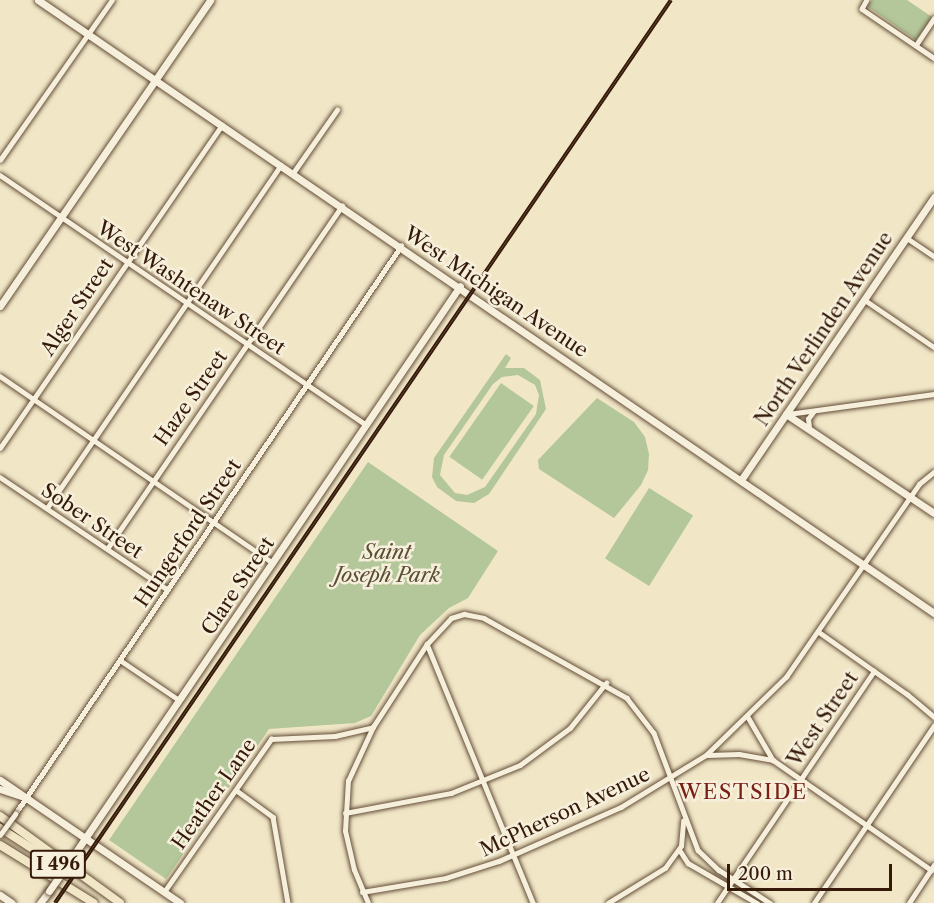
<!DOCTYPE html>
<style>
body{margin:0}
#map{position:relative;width:934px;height:903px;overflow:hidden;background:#f1e7c7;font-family:"Libre Caslon Text",serif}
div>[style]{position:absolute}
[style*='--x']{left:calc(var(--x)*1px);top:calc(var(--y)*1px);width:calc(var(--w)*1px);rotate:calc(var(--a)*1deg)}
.green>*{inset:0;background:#b3c79a;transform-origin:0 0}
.roads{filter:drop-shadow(0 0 2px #644d38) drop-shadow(0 0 2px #644d38)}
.street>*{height:4.5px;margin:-2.25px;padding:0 2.25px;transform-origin:2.25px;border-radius:2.25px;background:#f6efdb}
.secondary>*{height:7px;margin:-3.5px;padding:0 3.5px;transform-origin:3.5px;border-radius:3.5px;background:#f6efdb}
.highway>*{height:8px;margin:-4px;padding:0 4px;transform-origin:4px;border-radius:4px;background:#f1e7c7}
.rail>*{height:4px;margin-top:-2px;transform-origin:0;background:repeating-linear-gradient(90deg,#f6efdb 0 4.5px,#351a09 0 9px);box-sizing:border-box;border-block:2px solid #351a09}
.bridges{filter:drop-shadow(0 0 2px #644d38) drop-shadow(0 0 2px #644d38)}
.street-bridge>*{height:4.5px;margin:-2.25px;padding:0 2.25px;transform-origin:2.25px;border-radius:2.25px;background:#f6efdb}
.secondary-bridge>*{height:7px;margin:-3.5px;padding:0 3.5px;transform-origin:3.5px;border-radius:3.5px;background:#f6efdb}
span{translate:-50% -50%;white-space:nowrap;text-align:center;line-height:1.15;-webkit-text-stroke:5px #f6efdb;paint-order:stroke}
.shield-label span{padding:2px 4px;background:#f6efdb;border:2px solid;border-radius:4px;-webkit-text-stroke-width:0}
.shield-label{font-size:18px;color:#351a09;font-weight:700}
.street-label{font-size:20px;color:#351a09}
.park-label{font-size:20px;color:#5b4e34;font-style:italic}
.neighbourhood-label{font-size:21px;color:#7a1f14;letter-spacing:1.5px}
.scale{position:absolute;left:727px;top:864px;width:165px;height:27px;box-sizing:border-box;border:3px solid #351a09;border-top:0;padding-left:8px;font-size:18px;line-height:21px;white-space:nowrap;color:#351a09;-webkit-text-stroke:4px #f6efdb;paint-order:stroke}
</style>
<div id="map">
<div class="green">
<i style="clip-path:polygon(872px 0,907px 0,932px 17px,916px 40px,867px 6px)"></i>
<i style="clip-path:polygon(evenodd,506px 354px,511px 358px,505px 368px,524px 368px,540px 380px,546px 409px,489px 494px,474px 503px,456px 501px,437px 487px,432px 477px,434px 458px,506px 354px,518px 375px,535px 385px,539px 395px,536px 414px,485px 487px,467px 495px,455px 493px,440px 475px,444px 455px,493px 384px,502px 377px,518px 375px)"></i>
<i style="left:501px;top:383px;width:40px;height:90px;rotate:35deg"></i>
<i style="clip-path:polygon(597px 398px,634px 422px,645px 437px,649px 454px,648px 470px,641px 485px,614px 518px,539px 469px,538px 460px)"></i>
<i style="clip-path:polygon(368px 462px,498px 551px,468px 598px,449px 608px,420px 635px,371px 716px,355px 723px,269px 729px,166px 879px,109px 840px)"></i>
<i style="left:649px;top:488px;width:52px;height:83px;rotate:32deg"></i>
</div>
<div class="roads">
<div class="street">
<i style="--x:867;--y:0;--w:10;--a:119"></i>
<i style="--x:862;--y:9;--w:87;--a:34.2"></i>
<i style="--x:916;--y:45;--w:32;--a:-56"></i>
<i style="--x:0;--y:160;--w:195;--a:-55"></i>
<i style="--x:293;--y:173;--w:77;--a:-55.1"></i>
<i style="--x:0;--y:175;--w:443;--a:34.3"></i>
<i style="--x:907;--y:238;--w:32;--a:34"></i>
<i style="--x:865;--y:300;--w:83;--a:34.3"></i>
<i style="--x:0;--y:376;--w:331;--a:34.4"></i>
<i style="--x:788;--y:414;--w:147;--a:-7.8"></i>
<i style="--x:809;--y:428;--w:9;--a:-96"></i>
<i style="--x:808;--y:419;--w:9;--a:-54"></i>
<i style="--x:0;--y:448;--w:392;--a:-55.5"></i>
<i style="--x:0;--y:477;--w:202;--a:33.9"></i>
<i style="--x:47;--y:508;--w:415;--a:-55.7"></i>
<i style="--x:107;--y:549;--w:416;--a:-55.6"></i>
<i style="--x:819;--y:632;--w:108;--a:35.2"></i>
<i style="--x:907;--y:694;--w:35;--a:40"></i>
<i style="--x:427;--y:644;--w:280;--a:67.7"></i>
<i style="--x:120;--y:660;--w:71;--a:34.1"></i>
<i style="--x:748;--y:717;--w:50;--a:59.8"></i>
<i style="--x:708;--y:755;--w:31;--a:-2"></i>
<i style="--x:739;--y:754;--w:35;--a:10"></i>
<i style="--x:773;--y:760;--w:193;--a:34.8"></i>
<i style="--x:236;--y:790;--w:46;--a:36.1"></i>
<i style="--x:273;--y:817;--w:87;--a:80.1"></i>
<i style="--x:345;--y:813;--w:108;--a:-10.7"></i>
<i style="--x:451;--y:793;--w:74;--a:-22.1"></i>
<i style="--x:520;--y:765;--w:62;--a:-36.5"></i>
<i style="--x:570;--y:728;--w:58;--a:-51.3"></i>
<i style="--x:15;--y:814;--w:687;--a:-55.8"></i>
<i style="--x:679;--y:849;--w:17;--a:57"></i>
<i style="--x:688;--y:863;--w:80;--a:30.1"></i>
<i style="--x:164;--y:892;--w:187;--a:-55"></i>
<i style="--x:271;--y:739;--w:64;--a:-2.7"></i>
<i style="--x:335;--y:736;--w:39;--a:-13"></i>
<i style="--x:362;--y:892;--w:85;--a:-9.5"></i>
<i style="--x:446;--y:878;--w:56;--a:-17.8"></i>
<i style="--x:499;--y:861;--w:133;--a:-23.9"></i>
<i style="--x:621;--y:807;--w:100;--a:-31.5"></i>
<i style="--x:706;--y:755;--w:112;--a:-44.3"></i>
<i style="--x:786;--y:677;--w:234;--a:-55.4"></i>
<i style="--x:919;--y:484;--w:19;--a:-39"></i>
<i style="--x:368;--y:903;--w:36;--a:-113"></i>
<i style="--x:354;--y:870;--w:40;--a:-103"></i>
<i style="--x:345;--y:831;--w:50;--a:-86.6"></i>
<i style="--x:348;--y:781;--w:60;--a:-65.2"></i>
<i style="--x:373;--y:727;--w:99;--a:-57"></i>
<i style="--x:427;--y:644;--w:35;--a:-47"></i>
<i style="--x:451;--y:618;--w:14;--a:-17"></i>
<i style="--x:464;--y:614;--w:20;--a:11"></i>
<i style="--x:484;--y:618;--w:164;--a:29.2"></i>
<i style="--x:627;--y:698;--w:44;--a:52.4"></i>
<i style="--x:654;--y:733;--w:125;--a:69.4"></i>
<i style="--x:698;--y:850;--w:29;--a:44"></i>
<i style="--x:719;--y:870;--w:61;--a:32.9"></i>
<i style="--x:608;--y:903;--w:67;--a:-31.6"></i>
<i style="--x:665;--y:868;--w:27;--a:-54"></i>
<i style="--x:681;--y:846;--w:25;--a:-85"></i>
<i style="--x:717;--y:903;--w:280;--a:-55.9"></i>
<i style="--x:814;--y:903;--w:214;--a:-55.9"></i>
<i style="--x:909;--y:903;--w:45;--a:-56.7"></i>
</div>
<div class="secondary">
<i style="--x:38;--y:0;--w:1086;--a:34.38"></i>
<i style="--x:0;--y:306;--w:371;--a:-55.5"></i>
<i style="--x:786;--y:414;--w:178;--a:33.8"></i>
<i style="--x:741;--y:480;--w:343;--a:-55.7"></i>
<i style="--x:0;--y:780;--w:218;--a:34.3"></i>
<i style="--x:0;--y:789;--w:22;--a:18"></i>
<i style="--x:69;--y:862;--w:696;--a:-55.83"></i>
<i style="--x:0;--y:895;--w:14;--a:34"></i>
<i style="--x:40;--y:903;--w:15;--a:-53"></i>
</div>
<div class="highway">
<i style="--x:0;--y:816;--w:148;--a:35.9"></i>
<i style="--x:0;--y:828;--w:80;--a:32.7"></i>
<i style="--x:0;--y:845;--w:110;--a:31.7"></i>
</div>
</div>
<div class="rail">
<i style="--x:55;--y:903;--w:1093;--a:-55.7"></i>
</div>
<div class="bridges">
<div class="street-bridge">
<i style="--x:0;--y:835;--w:26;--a:-54"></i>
</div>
<div class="secondary-bridge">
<i style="--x:49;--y:891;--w:35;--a:-55"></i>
</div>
</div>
<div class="shield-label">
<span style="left:58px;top:864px">I 496</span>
</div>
<div class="street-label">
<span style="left:191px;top:288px;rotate:34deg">West Washtenaw Street</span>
<span style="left:496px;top:292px;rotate:34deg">West Michigan Avenue</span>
<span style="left:77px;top:307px;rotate:-56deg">Alger Street</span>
<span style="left:824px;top:329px;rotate:-56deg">North Verlinden Avenue</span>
<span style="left:191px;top:398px;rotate:-55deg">Haze Street</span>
<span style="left:92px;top:521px;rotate:34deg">Sober Street</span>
<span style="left:188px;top:533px;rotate:-56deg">Hungerford Street</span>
<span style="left:238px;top:586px;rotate:-56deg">Clare Street</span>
<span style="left:823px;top:719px;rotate:-56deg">West Street</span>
<span style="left:214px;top:794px;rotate:-55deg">Heather Lane</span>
<span style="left:565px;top:812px;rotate:-25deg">McPherson Avenue</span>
</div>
<div class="park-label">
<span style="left:387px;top:564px">Saint<br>Joseph Park</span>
</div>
<div class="neighbourhood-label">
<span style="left:743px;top:792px">WESTSIDE</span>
</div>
<div class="scale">200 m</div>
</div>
